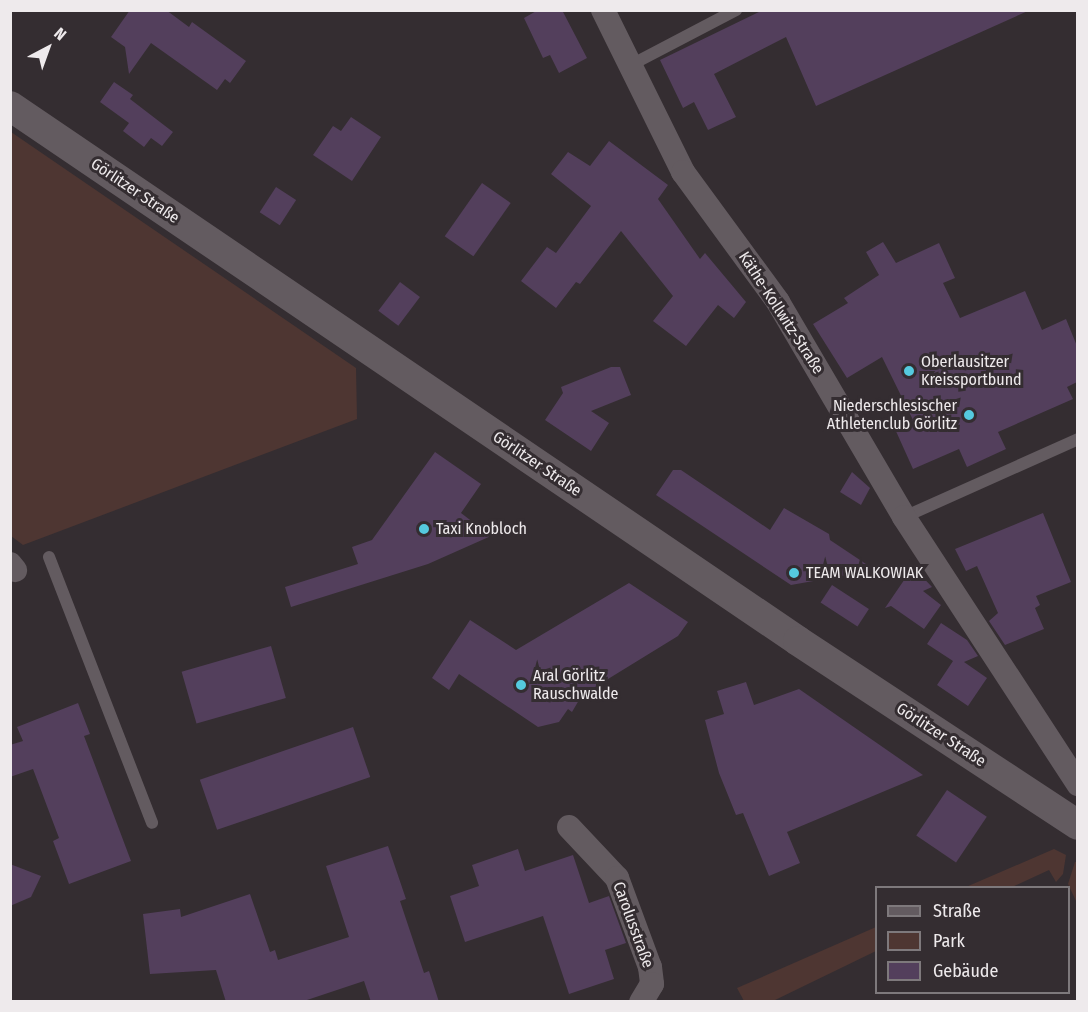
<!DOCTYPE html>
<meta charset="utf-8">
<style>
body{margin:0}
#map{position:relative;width:1088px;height:1012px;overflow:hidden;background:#342d31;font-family:"Fira Sans Condensed",sans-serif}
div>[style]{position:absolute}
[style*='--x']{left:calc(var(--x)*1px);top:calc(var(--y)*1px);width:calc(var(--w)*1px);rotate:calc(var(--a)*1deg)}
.green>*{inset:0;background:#4e3632}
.building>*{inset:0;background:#533f5c;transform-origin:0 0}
.service>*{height:12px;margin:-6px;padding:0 6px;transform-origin:6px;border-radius:6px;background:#635b60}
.minor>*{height:24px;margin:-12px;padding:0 12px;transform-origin:12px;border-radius:12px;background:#635b60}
.tertiary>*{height:30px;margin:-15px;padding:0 15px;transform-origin:15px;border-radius:15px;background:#635b60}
.dots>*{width:16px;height:16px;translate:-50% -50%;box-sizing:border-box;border:3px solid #342d31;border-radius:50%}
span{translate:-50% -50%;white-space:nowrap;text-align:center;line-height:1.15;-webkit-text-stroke:6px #342d31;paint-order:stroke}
.street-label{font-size:16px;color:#eeeaec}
.poi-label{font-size:16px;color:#eeeaec}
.left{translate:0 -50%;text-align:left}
.right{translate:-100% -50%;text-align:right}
.frame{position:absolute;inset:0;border:12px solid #eeeaec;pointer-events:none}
.legend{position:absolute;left:875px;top:886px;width:195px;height:108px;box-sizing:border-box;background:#342d31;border:2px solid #7e797c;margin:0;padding:8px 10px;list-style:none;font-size:18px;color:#eeeaec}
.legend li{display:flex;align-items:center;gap:12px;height:30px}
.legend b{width:30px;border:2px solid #7e797c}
.north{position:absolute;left:18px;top:18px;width:60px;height:60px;-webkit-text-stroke:4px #342d31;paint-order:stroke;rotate:41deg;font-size:16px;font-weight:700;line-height:24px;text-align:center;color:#eeeaec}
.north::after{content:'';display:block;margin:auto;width:21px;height:27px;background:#eeeaec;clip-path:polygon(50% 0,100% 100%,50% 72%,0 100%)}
</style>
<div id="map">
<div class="green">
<i style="clip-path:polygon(11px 132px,356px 368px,357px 419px,23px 545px,11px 536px)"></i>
<i style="clip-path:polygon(1054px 849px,1066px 855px,1063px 874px,1056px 882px,1049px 870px,1012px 887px,966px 887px)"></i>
<i style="clip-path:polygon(1075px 862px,1077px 862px,1077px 903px,1068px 884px)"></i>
<i style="clip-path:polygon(876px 927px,876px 951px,773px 1001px,744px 1001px,737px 988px)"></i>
</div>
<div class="building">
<i style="clip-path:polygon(130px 10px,166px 10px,189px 27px,192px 22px,246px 61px,230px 83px,225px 79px,217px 90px,151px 43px,129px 74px,125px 47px,111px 37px)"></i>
<i style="clip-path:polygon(538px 10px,562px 10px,587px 58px,559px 73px,550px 55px,543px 58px,524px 18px)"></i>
<i style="clip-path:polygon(763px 10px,1030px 10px,816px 106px,786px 37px,714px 74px,736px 117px,708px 130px,694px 102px,683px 108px,660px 60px)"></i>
<i style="clip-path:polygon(114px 82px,133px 95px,130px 99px,173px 132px,162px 146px,151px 138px,144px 147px,123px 131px,129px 123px,100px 102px)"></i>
<i style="clip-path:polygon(351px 117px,381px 137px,352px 181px,313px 155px,333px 126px,341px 131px)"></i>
<i style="clip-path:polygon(609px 141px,668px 185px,658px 199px,700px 259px,705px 253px,746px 302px,734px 318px,718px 305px,686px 346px,653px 321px,673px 296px,621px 231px,580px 284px,576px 282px,556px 308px,521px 281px,547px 247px,556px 253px,591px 206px,551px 174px,568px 152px,590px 166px)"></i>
<i style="left:482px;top:183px;width:35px;height:65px;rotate:35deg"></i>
<i style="left:276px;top:187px;width:24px;height:30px;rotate:33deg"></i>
<i style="clip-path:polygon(883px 242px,896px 263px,939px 243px,955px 278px,943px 283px,960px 318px,1025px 291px,1042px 330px,1066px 319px,1077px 346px,1077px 382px,1067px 387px,1073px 399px,998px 432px,1006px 449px,967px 467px,959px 449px,913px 469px,895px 429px,913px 420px,882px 357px,847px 378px,813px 324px,848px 303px,844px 298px,879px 275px,866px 252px)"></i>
<i style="left:400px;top:282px;width:25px;height:36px;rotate:37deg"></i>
<i style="clip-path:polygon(611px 367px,620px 367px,631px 395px,591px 411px,609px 423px,591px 451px,545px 420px,563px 393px,561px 387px)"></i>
<i style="clip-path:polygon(435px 452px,481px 484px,461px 513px,491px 536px,428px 564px,291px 607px,285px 587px,358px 564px,352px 547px,372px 540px)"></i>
<i style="clip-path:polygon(673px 470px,681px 470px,770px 530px,784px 508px,829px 534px,830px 540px,875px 570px,791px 585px,656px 495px)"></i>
<i style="clip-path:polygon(852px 472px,870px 488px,861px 505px,840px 492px)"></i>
<i style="clip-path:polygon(1043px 513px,1071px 582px,1036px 596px,1040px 605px,1035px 608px,1044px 629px,1005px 645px,989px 621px,998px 613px,977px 566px,966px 571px,955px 549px)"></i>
<i style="clip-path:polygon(913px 567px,932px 587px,923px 591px,941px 605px,924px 629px,891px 606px,885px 608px)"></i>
<i style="clip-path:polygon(629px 583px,688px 622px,678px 636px,582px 695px,572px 712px,568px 709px,559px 722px,538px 727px,459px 674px,449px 690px,432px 678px,470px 620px,516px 650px)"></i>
<i style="left:832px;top:585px;width:44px;height:21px;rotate:33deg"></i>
<i style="clip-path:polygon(941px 623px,967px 640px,978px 656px,964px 662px,987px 678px,968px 706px,937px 685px,953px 661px,927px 644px)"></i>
<i style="left:271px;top:646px;width:54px;height:93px;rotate:74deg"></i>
<i style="clip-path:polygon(746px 682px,754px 705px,799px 689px,923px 775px,787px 832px,800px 863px,769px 876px,743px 813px,736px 815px,719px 773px,705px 720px,724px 714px,717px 691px)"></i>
<i style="clip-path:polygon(78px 703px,90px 734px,84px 736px,131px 861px,69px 884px,53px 841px,59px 838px,33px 769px,10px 777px,10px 745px,23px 741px,17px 727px)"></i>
<i style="left:353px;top:727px;width:53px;height:162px;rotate:71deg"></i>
<i style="left:947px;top:790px;width:48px;height:55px;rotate:34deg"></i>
<i style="clip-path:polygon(388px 846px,406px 899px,400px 901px,424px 973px,429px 971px,439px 1002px,371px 1002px,364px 981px,301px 1002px,226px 1002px,216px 970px,150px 974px,143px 914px,180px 909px,181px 917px,250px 894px,270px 952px,275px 950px,278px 960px,349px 937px,326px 866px)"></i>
<i style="clip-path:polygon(518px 849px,525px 871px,573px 855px,589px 903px,609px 896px,626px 943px,605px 950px,614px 979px,569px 994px,543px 916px,465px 942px,450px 896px,479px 886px,472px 865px)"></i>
<i style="clip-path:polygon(10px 864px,41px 876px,31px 897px,10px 906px)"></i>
</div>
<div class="service">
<i style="--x:629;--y:66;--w:121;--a:-27.6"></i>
<i style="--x:904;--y:517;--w:191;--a:-24.1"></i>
<i style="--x:49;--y:557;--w:285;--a:68.8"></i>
</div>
<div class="minor">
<i style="--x:603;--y:10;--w:181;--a:63.7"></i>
<i style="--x:683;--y:172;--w:161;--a:53.8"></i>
<i style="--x:778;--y:302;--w:249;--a:59.6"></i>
<i style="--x:904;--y:517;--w:319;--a:56.9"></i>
<i style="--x:10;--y:564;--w:8;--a:50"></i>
<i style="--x:569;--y:827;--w:70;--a:46.7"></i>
<i style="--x:617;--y:878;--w:95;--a:69.7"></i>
<i style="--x:650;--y:967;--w:17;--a:83"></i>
<i style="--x:652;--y:984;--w:21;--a:121"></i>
</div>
<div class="tertiary">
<i style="--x:10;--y:106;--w:952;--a:34.17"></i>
<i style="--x:798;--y:641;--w:335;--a:33.3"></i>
</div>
<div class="dots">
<i style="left:909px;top:371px;background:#55cadf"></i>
<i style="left:969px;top:415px;background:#55cadf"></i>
<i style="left:424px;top:529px;background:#55cadf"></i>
<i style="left:794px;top:573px;background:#55cadf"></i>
<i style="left:521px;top:685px;background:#55cadf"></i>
</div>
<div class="street-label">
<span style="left:135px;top:191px;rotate:34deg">Görlitzer Straße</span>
<span style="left:781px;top:313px;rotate:57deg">Käthe-Kollwitz-Straße</span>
<span style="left:537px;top:464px;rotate:34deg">Görlitzer Straße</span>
<span style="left:941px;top:735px;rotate:33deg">Görlitzer Straße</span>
<span style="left:633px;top:925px;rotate:70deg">Carolusstraße</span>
</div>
<div class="poi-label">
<span class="left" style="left:921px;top:371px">Oberlausitzer<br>Kreissportbund</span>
<span class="right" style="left:957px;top:415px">Niederschlesischer<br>Athletenclub Görlitz</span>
<span class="left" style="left:436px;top:529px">Taxi Knobloch</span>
<span class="left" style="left:806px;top:573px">TEAM WALKOWIAK</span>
<span class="left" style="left:533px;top:685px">Aral Görlitz<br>Rauschwalde</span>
</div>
<div class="frame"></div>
<ul class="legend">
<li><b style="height:8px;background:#635b60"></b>Straße</li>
<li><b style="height:16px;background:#4e3632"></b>Park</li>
<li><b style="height:16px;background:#533f5c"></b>Gebäude</li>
</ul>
<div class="north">N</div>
</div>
